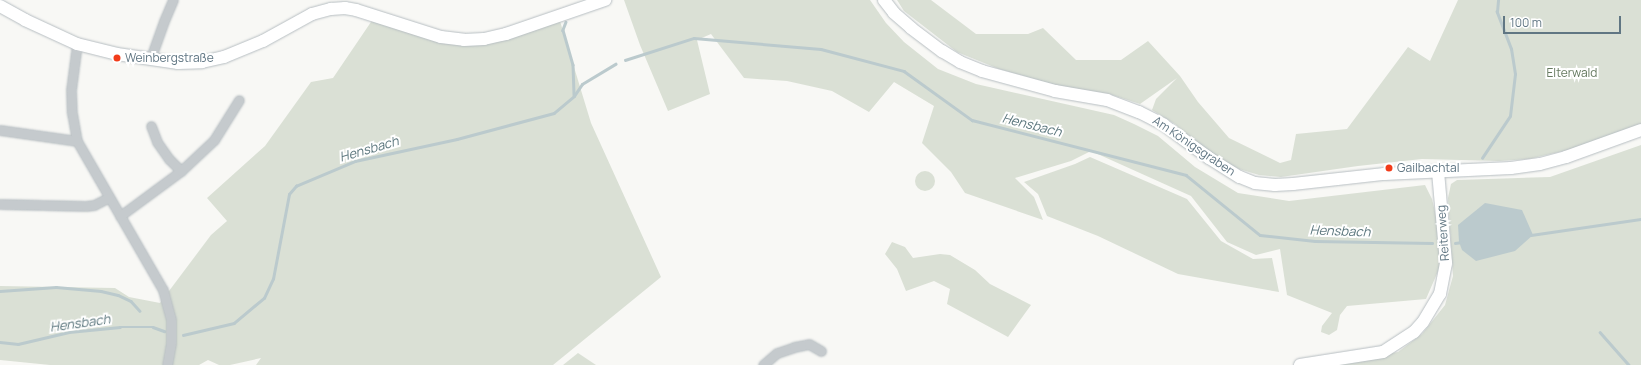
<!DOCTYPE html>
<meta charset="utf-8">
<style>
body{margin:0}
#map{position:relative;width:1641px;height:365px;overflow:hidden;background:#f8f8f5;font-family:Manrope,sans-serif}
div>[style]{position:absolute}
[style*='--x']{left:calc(var(--x)*1px);top:calc(var(--y)*1px);width:calc(var(--w)*1px);rotate:calc(var(--a)*1deg)}
.green>*{inset:0;background:#dae0d5}
.round{border-radius:50%}
.water>*{inset:0;background:#bbcacd}
.stream>*{height:2.5px;margin:-1.25px;padding:0 1.25px;transform-origin:1.25px;border-radius:1.25px;background:#bbcacd}
.roads{filter:drop-shadow(0 0 1px #b7bec2) drop-shadow(0 0 1px #b7bec2)}
.street>*{height:9px;margin:-4.5px;padding:0 4.5px;transform-origin:4.5px;border-radius:4.5px;background:#c5cacd}
.secondary>*{height:12px;margin:-6px;padding:0 6px;transform-origin:6px;border-radius:6px;background:#fff}
.dots>*{width:11px;height:11px;translate:-50% -50%;box-sizing:border-box;border:2px solid #fff;border-radius:50%}
span{translate:-50% -50%;white-space:nowrap;text-align:center;line-height:1.15;-webkit-text-stroke:4px #fff;paint-order:stroke}
.poi-label{font-size:12px;color:#607683}
.left{translate:0 -50%;text-align:left}
.park-label{font-size:12px;color:#667a60}
.street-label{font-size:12px;color:#607683}
.water-label{font-size:13px;color:#5b767d;font-style:italic}
.scale{position:absolute;left:1503px;top:16px;width:118px;height:18px;box-sizing:border-box;border:2px solid #607683;border-top:0;padding-left:5px;font-size:12px;line-height:14px;white-space:nowrap;color:#607683;-webkit-text-stroke:3px #fff;paint-order:stroke}
</style>
<div id="map">
<div class="green">
<i style="clip-path:polygon(624px 0,870px 0,886px 23px,904px 42px,938px 69px,976px 84px,1114px 115px,1134px 124px,1158px 136px,1195px 167px,1238px 193px,1289px 201px,1425px 185px,1432px 199px,1436px 216px,1440px 250px,1439px 269px,1426px 299px,1347px 306px,1340px 315px,1337px 330px,1329px 335px,1321px 332px,1322px 326px,1332px 313px,1287px 295px,1280px 249px,1256px 255px,1227px 242px,1191px 196px,1091px 151px,1071px 161px,1015px 178px,1034px 197px,1043px 220px,965px 193px,951px 172px,922px 143px,934px 106px,894px 82px,869px 112px,832px 91px,787px 81px,744px 78px,711px 34px,697px 40px,710px 94px,668px 111px,640px 45px)"></i>
<i style="clip-path:polygon(897px 0,931px 0,976px 34px,1028px 34px,1043px 28px,1076px 60px,1121px 60px,1148px 41px,1180px 76px,1198px 102px,1229px 138px,1280px 163px,1291px 160px,1296px 134px,1347px 129px,1408px 47px,1430px 61px,1458px 0,1641px 0,1641px 126px,1568px 150px,1529px 159px,1499px 161px,1422px 159px,1358px 166px,1281px 177px,1259px 175px,1239px 169px,1221px 160px,1186px 134px,1175px 124px,1152px 110px,1156px 99px,1177px 78px,1140px 104px,1109px 94px,1059px 86px,999px 69px,957px 52px,904px 11px)"></i>
<i style="clip-path:polygon(373px 19px,439px 40px,560px 21px,591px 123px,661px 277px,553px 365px,256px 365px,261px 358px,230px 365px,219px 365px,208px 360px,199px 365px,50px 365px,0 360px,0 286px,115px 288px,129px 297px,160px 303px,211px 235px,227px 221px,207px 198px,265px 146px,311px 82px,333px 78px)"></i>
<i style="clip-path:polygon(1641px 145px,1641px 365px,1325px 365px,1398px 352px,1422px 334px,1445px 305px,1453px 276px,1448px 198px,1451px 184px,1457px 180px,1550px 177px)"></i>
<i style="clip-path:polygon(1090px 157px,1187px 199px,1221px 241px,1253px 259px,1272px 258px,1279px 292px,1178px 274px,1098px 236px,1047px 216px,1038px 194px,1024px 182px,1075px 164px)"></i>
<i class="round" style="left:915px;top:171px;width:20px;height:20px"></i>
<i style="clip-path:polygon(892px 242px,905px 247px,913px 258px,940px 254px,950px 255px,975px 270px,990px 284px,1031px 305px,1008px 337px,947px 304px,950px 289px,934px 281px,906px 291px,897px 269px,885px 254px)"></i>
<i style="clip-path:polygon(578px 353px,596px 365px,563px 365px)"></i>
</div>
<div class="water">
<i style="clip-path:polygon(1485px 203px,1522px 210px,1533px 235px,1515px 251px,1476px 261px,1462px 250px,1459px 242px,1458px 225px)"></i>
</div>
<div class="stream">
<i style="--x:566;--y:22;--w:9;--a:111"></i>
<i style="--x:563;--y:30;--w:36;--a:74"></i>
<i style="--x:573;--y:65;--w:30;--a:88"></i>
<i style="--x:625;--y:60;--w:72;--a:-17.7"></i>
<i style="--x:694;--y:38;--w:127;--a:5"></i>
<i style="--x:821;--y:49;--w:86;--a:14.8"></i>
<i style="--x:904;--y:71;--w:84;--a:35.8"></i>
<i style="--x:972;--y:120;--w:221;--a:14.4"></i>
<i style="--x:1186;--y:175;--w:95;--a:39"></i>
<i style="--x:1260;--y:235;--w:55;--a:6.2"></i>
<i style="--x:1315;--y:241;--w:117;--a:1"></i>
<i style="--x:1482;--y:158;--w:50;--a:-56.3"></i>
<i style="--x:1510;--y:116;--w:42;--a:-83.2"></i>
<i style="--x:1515;--y:74;--w:25;--a:-99"></i>
<i style="--x:1511;--y:49;--w:40;--a:-111"></i>
<i style="--x:1497;--y:12;--w:12;--a:-85"></i>
<i style="--x:1531;--y:235;--w:111;--a:-8.3"></i>
<i style="--x:1455;--y:243;--w:7;--a:-8"></i>
<i style="--x:0;--y:291;--w:56;--a:-4.1"></i>
<i style="--x:56;--y:287;--w:45;--a:5.1"></i>
<i style="--x:101;--y:291;--w:17;--a:13"></i>
<i style="--x:118;--y:295;--w:14;--a:25"></i>
<i style="--x:131;--y:301;--w:13;--a:48"></i>
<i style="--x:1600;--y:332;--w:44;--a:48.7"></i>
<i style="--x:183;--y:335;--w:52;--a:-13.2"></i>
<i style="--x:234;--y:323;--w:39;--a:-40"></i>
<i style="--x:264;--y:298;--w:21;--a:-65"></i>
<i style="--x:273;--y:279;--w:86;--a:-79.3"></i>
<i style="--x:289;--y:194;--w:11;--a:-49"></i>
<i style="--x:296;--y:186;--w:64;--a:-23"></i>
<i style="--x:355;--y:161;--w:104;--a:-12.2"></i>
<i style="--x:457;--y:139;--w:100;--a:-15"></i>
<i style="--x:554;--y:113;--w:26;--a:-40"></i>
<i style="--x:574;--y:96;--w:14;--a:-56"></i>
<i style="--x:582;--y:84;--w:39;--a:-31"></i>
<i style="--x:0;--y:342;--w:18;--a:6"></i>
<i style="--x:18;--y:344;--w:52;--a:-13.2"></i>
<i style="--x:69;--y:332;--w:51;--a:-5.6"></i>
<i style="--x:120;--y:327;--w:33;--a:0"></i>
<i style="--x:153;--y:327;--w:12;--a:20"></i>
</div>
<div class="roads">
<div class="street">
<i style="--x:77;--y:44;--w:46;--a:97.4"></i>
<i style="--x:71;--y:90;--w:23;--a:88"></i>
<i style="--x:72;--y:113;--w:28;--a:80"></i>
<i style="--x:77;--y:141;--w:172;--a:60"></i>
<i style="--x:163;--y:290;--w:31;--a:75"></i>
<i style="--x:171;--y:320;--w:23;--a:90"></i>
<i style="--x:171;--y:343;--w:22;--a:100"></i>
<i style="--x:150;--y:60;--w:41;--a:-70.3"></i>
<i style="--x:164;--y:21;--w:23;--a:-67"></i>
<i style="--x:151;--y:126;--w:17;--a:69"></i>
<i style="--x:157;--y:142;--w:21;--a:55"></i>
<i style="--x:169;--y:159;--w:17;--a:45"></i>
<i style="--x:0;--y:130;--w:78;--a:8.1"></i>
<i style="--x:0;--y:204;--w:86;--a:1.3"></i>
<i style="--x:86;--y:206;--w:8;--a:-7"></i>
<i style="--x:94;--y:205;--w:16;--a:-27"></i>
<i style="--x:120;--y:216;--w:76;--a:-36.4"></i>
<i style="--x:181;--y:171;--w:45;--a:-43.2"></i>
<i style="--x:214;--y:140;--w:47;--a:-58"></i>
<i style="--x:763;--y:365;--w:18;--a:-41"></i>
<i style="--x:777;--y:353;--w:18;--a:-19"></i>
<i style="--x:794;--y:347;--w:15;--a:-11"></i>
<i style="--x:809;--y:344;--w:14;--a:30"></i>
</div>
<div class="secondary">
<i style="--x:884;--y:0;--w:16;--a:52"></i>
<i style="--x:894;--y:13;--w:23;--a:41"></i>
<i style="--x:911;--y:28;--w:39;--a:37"></i>
<i style="--x:942;--y:51;--w:21;--a:31"></i>
<i style="--x:960;--y:62;--w:24;--a:22"></i>
<i style="--x:982;--y:71;--w:76;--a:15.3"></i>
<i style="--x:1055;--y:91;--w:53;--a:9.8"></i>
<i style="--x:1107;--y:100;--w:34;--a:21"></i>
<i style="--x:1139;--y:112;--w:28;--a:27"></i>
<i style="--x:1164;--y:125;--w:56;--a:36.3"></i>
<i style="--x:1209;--y:158;--w:36;--a:32"></i>
<i style="--x:1240;--y:177;--w:16;--a:22"></i>
<i style="--x:1255;--y:183;--w:20;--a:6"></i>
<i style="--x:1275;--y:185;--w:18;--a:-3"></i>
<i style="--x:1293;--y:184;--w:92;--a:-6.3"></i>
<i style="--x:1384;--y:174;--w:127;--a:-2.7"></i>
<i style="--x:1511;--y:168;--w:29;--a:-8"></i>
<i style="--x:1540;--y:164;--w:27;--a:-15"></i>
<i style="--x:1566;--y:157;--w:80;--a:-19.8"></i>
<i style="--x:0;--y:6;--w:29;--a:29"></i>
<i style="--x:25;--y:20;--w:57;--a:24.8"></i>
<i style="--x:77;--y:44;--w:41;--a:14"></i>
<i style="--x:117;--y:54;--w:62;--a:8.4"></i>
<i style="--x:178;--y:63;--w:24;--a:-2"></i>
<i style="--x:202;--y:62;--w:23;--a:-13"></i>
<i style="--x:224;--y:57;--w:42;--a:-22.3"></i>
<i style="--x:263;--y:41;--w:56;--a:-28.9"></i>
<i style="--x:312;--y:14;--w:20;--a:-15"></i>
<i style="--x:331;--y:9;--w:14;--a:-4"></i>
<i style="--x:345;--y:8;--w:11;--a:10"></i>
<i style="--x:356;--y:10;--w:89;--a:17.6"></i>
<i style="--x:441;--y:37;--w:23;--a:7"></i>
<i style="--x:464;--y:40;--w:20;--a:-3"></i>
<i style="--x:484;--y:39;--w:23;--a:-13"></i>
<i style="--x:506;--y:34;--w:105;--a:-19"></i>
<i style="--x:1300;--y:365;--w:84;--a:-8.9"></i>
<i style="--x:1383;--y:352;--w:37;--a:-33"></i>
<i style="--x:1414;--y:332;--w:13;--a:-48"></i>
<i style="--x:1423;--y:322;--w:33;--a:-59"></i>
<i style="--x:1440;--y:294;--w:32;--a:-79"></i>
<i style="--x:1446;--y:263;--w:92;--a:-95"></i>
</div>
</div>
<div class="dots">
<i style="left:117px;top:58px;background:#f23c1a"></i>
<i style="left:1389px;top:168px;background:#f23c1a"></i>
</div>
<div class="poi-label">
<span class="left" style="left:125px;top:58px">Weinbergstraße</span>
<span class="left" style="left:1397px;top:168px">Gailbachtal</span>
</div>
<div class="park-label">
<span style="left:1572px;top:73px">Elterwald</span>
</div>
<div class="street-label">
<span style="left:1194px;top:146px;rotate:34deg">Am Königsgraben</span>
<span style="left:1443px;top:233px;rotate:-94deg">Reiterweg</span>
</div>
<div class="water-label">
<span style="left:1032px;top:125px;rotate:14deg">Hensbach</span>
<span style="left:369px;top:149px;rotate:-16deg">Hensbach</span>
<span style="left:1340px;top:231px;rotate:2deg">Hensbach</span>
<span style="left:80px;top:323px;rotate:-8deg">Hensbach</span>
</div>
<div class="scale">100 m</div>
</div>
